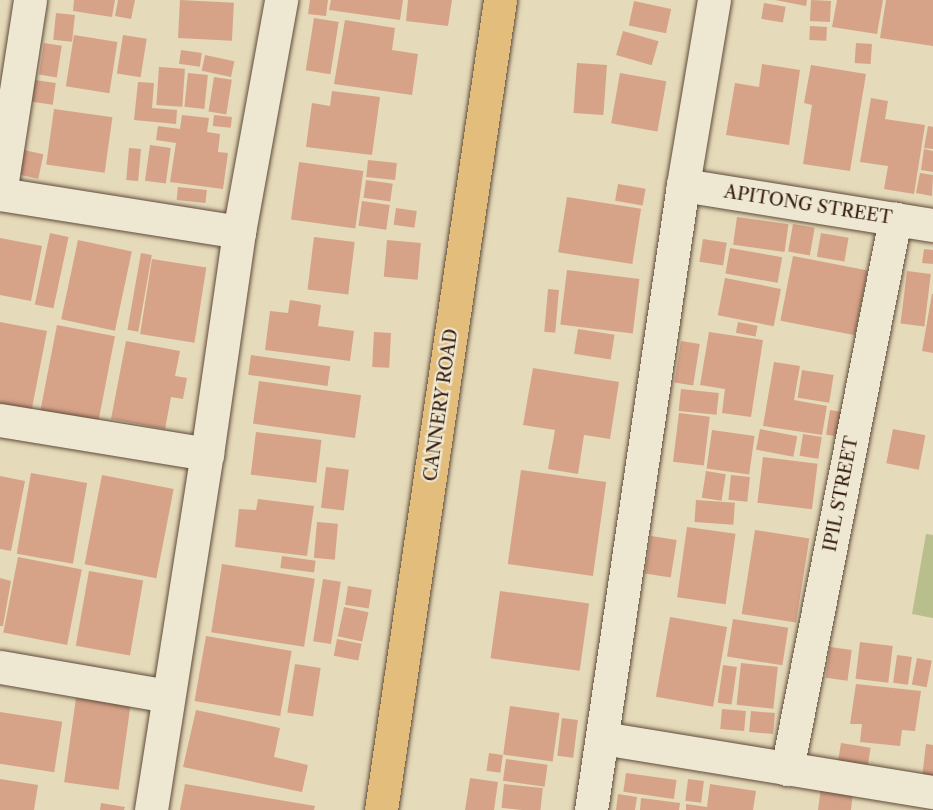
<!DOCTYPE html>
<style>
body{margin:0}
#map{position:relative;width:933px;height:810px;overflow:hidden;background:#e5dab9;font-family:"Libre Caslon Text",serif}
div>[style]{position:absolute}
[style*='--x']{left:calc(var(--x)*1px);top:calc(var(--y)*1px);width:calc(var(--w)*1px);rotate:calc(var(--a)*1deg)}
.green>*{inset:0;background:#b8be8c}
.building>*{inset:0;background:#d6a388;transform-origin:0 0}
.roads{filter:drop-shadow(0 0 2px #604b3a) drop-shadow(0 0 2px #604b3a)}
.minor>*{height:33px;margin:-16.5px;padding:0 16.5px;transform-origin:16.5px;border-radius:16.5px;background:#eee7d2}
.major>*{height:33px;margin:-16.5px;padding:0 16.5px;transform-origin:16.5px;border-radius:16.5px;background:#e2bd7c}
span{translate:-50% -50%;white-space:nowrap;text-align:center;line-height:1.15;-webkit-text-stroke:4.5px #eee7d2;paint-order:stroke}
.street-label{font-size:18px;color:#341b0f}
</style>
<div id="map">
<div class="green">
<i style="clip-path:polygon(926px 534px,933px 535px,933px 618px,912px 614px)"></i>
</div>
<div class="building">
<i style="clip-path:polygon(74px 0,115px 0,112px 17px,73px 11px)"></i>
<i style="clip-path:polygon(118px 0,135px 0,131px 19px,115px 16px)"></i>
<i style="left:180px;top:0;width:54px;height:38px;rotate:3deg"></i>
<i style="clip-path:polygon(310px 0,328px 0,326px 16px,308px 14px)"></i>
<i style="clip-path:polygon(331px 0,403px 0,400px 20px,329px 10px)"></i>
<i style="clip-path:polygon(408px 0,452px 0,448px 26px,406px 21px)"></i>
<i style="clip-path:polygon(775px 0,807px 0,806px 6px)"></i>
<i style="left:811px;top:0;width:20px;height:21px;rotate:3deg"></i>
<i style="clip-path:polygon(837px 0,883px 0,877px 34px,832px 27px)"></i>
<i style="clip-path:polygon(886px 0,933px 0,933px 46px,880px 38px)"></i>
<i style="left:634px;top:1px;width:38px;height:25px;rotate:12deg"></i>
<i style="left:764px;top:3px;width:22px;height:16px;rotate:10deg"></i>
<i style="left:56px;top:13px;width:19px;height:27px;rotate:6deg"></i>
<i style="left:314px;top:18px;width:25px;height:53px;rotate:9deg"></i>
<i style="clip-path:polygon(345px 20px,395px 28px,392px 50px,418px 54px,412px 95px,334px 84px)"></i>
<i style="left:810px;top:26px;width:17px;height:14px;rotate:3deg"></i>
<i style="left:623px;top:31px;width:37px;height:25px;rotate:16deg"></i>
<i style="left:74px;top:35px;width:44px;height:52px;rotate:9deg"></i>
<i style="left:123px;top:35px;width:24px;height:39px;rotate:9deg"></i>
<i style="left:44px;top:43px;width:18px;height:32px;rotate:9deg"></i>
<i style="left:856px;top:43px;width:16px;height:20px;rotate:4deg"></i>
<i style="left:181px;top:50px;width:21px;height:14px;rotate:8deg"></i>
<i style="left:205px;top:55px;width:30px;height:16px;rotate:12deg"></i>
<i style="left:577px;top:63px;width:30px;height:50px;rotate:4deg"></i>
<i style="clip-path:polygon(762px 64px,800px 70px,789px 145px,726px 135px,735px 83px,759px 87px)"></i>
<i style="clip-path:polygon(811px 65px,866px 74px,850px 171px,803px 164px,812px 105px,804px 103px)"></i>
<i style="left:159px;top:67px;width:26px;height:38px;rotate:4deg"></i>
<i style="left:188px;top:73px;width:20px;height:34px;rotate:6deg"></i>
<i style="left:620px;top:73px;width:47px;height:51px;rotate:10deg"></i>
<i style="left:214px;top:77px;width:18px;height:35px;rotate:9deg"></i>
<i style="left:35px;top:80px;width:21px;height:22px;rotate:8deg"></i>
<i style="clip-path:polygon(138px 82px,154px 83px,152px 108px,177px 110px,176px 124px,134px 120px)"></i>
<i style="clip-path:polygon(332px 91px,380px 97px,372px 155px,306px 147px,312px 103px,330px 106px)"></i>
<i style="clip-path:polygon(871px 98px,888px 101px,885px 119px,925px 125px,914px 194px,884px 189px,888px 166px,860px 162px)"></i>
<i style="left:54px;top:109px;width:59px;height:56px;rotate:8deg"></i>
<i style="clip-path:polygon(182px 115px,209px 118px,207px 132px,220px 134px,218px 152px,228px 153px,223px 189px,170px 182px,176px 143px,156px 140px,158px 126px,180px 129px)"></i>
<i style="left:214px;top:115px;width:18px;height:11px;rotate:6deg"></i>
<i style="clip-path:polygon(928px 126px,933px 127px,933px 149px,924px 148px)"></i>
<i style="left:150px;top:145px;width:21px;height:36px;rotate:8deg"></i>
<i style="left:129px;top:148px;width:12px;height:32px;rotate:5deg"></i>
<i style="left:19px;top:149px;width:25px;height:25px;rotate:12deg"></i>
<i style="clip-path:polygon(924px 149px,933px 151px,933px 172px,921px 170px)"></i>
<i style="left:368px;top:160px;width:29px;height:17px;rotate:6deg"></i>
<i style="left:299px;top:162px;width:65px;height:58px;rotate:8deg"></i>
<i style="clip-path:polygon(920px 173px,933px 175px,932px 196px,916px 193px)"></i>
<i style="left:366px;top:180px;width:27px;height:18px;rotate:8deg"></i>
<i style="left:618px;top:184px;width:28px;height:17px;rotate:10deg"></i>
<i style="left:178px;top:187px;width:29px;height:13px;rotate:6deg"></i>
<i style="left:567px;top:197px;width:75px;height:56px;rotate:9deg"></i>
<i style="left:362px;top:201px;width:28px;height:25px;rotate:8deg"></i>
<i style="left:396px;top:208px;width:21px;height:17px;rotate:8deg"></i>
<i style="left:737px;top:217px;width:52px;height:28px;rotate:8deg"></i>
<i style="left:793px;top:224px;width:22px;height:28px;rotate:10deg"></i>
<i style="left:50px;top:233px;width:19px;height:73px;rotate:12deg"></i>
<i style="left:821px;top:233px;width:28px;height:24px;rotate:10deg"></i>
<i style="left:314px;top:237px;width:41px;height:53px;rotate:7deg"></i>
<i style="clip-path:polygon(0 238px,42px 246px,31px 301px,0 295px)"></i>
<i style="left:703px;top:239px;width:24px;height:23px;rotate:9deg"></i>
<i style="left:78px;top:240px;width:55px;height:81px;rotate:12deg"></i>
<i style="left:387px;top:240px;width:34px;height:37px;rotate:5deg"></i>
<i style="left:730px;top:248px;width:53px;height:26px;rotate:10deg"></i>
<i style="clip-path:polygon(924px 249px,933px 250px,933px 264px,922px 263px)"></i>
<i style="left:141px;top:253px;width:11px;height:78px;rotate:10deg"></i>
<i style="left:793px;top:256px;width:76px;height:66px;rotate:11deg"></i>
<i style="left:152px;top:259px;width:55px;height:76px;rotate:9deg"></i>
<i style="left:567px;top:270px;width:73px;height:55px;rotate:7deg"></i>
<i style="left:907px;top:271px;width:24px;height:53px;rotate:7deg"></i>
<i style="left:725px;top:278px;width:57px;height:38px;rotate:11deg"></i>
<i style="left:548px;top:289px;width:11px;height:43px;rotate:5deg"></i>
<i style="clip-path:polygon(932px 294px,933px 294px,933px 353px,922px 351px)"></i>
<i style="clip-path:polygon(290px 300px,321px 305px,318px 326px,354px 331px,350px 361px,265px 350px,270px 311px,288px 313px)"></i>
<i style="clip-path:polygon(0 322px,47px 331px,31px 413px,0 407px)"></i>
<i style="left:738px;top:322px;width:20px;height:11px;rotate:11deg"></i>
<i style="left:57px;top:325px;width:59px;height:87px;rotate:11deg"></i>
<i style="left:578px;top:329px;width:37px;height:25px;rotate:9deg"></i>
<i style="left:374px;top:332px;width:17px;height:35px;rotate:3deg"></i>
<i style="clip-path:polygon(709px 332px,763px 340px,751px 417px,722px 413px,725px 389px,700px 385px)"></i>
<i style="clip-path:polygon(126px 341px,180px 351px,175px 376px,187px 378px,183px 399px,171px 397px,165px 429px,111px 419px)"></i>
<i style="left:681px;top:341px;width:19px;height:42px;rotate:9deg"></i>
<i style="left:251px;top:355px;width:80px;height:20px;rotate:8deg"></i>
<i style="clip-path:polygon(774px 362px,800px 366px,794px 400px,827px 406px,822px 435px,763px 426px)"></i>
<i style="clip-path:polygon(533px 368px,619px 382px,610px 439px,584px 435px,578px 474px,548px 469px,555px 430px,523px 425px)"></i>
<i style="left:802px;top:370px;width:32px;height:28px;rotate:9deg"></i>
<i style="left:259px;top:381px;width:103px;height:43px;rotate:8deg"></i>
<i style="left:681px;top:389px;width:38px;height:22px;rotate:6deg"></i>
<i style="left:830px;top:410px;width:12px;height:25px;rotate:9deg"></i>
<i style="left:679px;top:413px;width:31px;height:49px;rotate:7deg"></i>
<i style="left:760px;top:429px;width:38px;height:21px;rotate:11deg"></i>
<i style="left:893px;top:429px;width:33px;height:35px;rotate:11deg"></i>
<i style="left:712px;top:430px;width:43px;height:39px;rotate:8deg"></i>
<i style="left:256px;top:432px;width:66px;height:43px;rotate:7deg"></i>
<i style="left:803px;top:434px;width:19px;height:22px;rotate:9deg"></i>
<i style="left:763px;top:457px;width:55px;height:46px;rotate:7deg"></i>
<i style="left:326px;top:467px;width:23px;height:41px;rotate:7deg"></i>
<i style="left:521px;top:470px;width:86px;height:95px;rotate:8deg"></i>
<i style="left:706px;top:471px;width:20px;height:27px;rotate:9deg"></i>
<i style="left:31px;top:473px;width:57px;height:82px;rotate:10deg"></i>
<i style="left:102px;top:475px;width:73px;height:91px;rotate:11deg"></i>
<i style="left:731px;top:475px;width:19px;height:25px;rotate:6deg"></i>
<i style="clip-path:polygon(0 476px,25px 481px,11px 551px,0 549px)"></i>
<i style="clip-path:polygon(258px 499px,314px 506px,307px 556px,235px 547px,239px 509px,256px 510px)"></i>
<i style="left:696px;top:500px;width:39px;height:22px;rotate:4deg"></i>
<i style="left:317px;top:522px;width:21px;height:36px;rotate:5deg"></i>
<i style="left:687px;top:527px;width:49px;height:71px;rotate:8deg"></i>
<i style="left:755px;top:530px;width:55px;height:85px;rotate:9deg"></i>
<i style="left:651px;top:536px;width:26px;height:38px;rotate:9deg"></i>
<i style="left:282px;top:556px;width:34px;height:12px;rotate:8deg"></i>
<i style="left:18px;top:557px;width:65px;height:77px;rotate:11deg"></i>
<i style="left:222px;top:564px;width:94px;height:69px;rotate:9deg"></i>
<i style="left:89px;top:571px;width:55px;height:76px;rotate:10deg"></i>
<i style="clip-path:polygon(0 578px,11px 581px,3px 626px,0 626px)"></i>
<i style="left:323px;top:579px;width:18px;height:63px;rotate:9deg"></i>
<i style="left:348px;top:586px;width:24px;height:19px;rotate:9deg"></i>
<i style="left:500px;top:591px;width:90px;height:68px;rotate:8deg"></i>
<i style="left:344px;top:607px;width:25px;height:30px;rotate:12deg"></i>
<i style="left:670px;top:617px;width:58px;height:81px;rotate:10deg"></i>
<i style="left:733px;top:619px;width:56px;height:38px;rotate:9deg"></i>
<i style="left:206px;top:636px;width:87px;height:66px;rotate:10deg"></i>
<i style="left:337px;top:639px;width:25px;height:17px;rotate:11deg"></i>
<i style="left:860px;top:642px;width:33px;height:37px;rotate:7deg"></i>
<i style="left:830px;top:647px;width:22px;height:31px;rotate:8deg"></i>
<i style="left:897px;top:655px;width:15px;height:28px;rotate:8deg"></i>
<i style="left:917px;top:658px;width:15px;height:27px;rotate:11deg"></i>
<i style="left:741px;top:663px;width:37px;height:42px;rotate:6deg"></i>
<i style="left:295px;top:664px;width:26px;height:49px;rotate:9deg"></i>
<i style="left:723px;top:665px;width:14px;height:38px;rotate:8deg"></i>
<i style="clip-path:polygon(856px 684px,921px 691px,915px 731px,902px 730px,900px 746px,860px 742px,862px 724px,850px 724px)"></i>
<i style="left:76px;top:698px;width:55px;height:85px;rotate:8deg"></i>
<i style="left:510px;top:706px;width:50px;height:49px;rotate:8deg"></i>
<i style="left:722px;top:709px;width:24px;height:20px;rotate:5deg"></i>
<i style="clip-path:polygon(196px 710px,280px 728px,274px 757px,308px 765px,302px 792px,183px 767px)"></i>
<i style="left:751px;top:711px;width:24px;height:21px;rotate:5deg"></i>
<i style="left:0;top:712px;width:63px;height:51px;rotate:9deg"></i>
<i style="left:562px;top:718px;width:16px;height:38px;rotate:7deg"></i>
<i style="left:841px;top:743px;width:30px;height:21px;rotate:9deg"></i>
<i style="clip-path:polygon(926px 744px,933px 745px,933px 779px,922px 778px)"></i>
<i style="left:489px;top:753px;width:14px;height:18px;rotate:8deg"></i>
<i style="left:506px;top:759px;width:42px;height:22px;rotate:8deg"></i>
<i style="left:626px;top:773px;width:51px;height:19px;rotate:8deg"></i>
<i style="clip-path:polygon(470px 778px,498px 782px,494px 810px,465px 810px)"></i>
<i style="clip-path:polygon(0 779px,38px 785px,34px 810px,0 810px)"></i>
<i style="left:688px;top:779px;width:16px;height:22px;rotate:7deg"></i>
<i style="clip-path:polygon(185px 784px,315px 806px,314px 810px,180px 810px)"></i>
<i style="left:504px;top:784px;width:39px;height:24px;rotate:6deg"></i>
<i style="clip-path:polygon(710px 784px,756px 791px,753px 810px,686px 810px,686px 804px,707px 807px)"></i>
<i style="clip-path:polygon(821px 787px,853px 791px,851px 810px,818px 810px)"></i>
<i style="clip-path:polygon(618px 794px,637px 797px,635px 810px,616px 810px)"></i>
<i style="clip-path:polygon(641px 798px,680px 803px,679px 810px,640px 810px)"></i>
<i style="clip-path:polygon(101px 803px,125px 807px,124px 810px,100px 810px)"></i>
</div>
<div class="roads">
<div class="minor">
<i style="--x:683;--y:185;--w:253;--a:9.1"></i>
<i style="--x:0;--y:194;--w:242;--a:9"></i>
<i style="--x:0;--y:194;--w:196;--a:-81.2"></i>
<i style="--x:0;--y:420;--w:210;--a:9.3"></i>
<i style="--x:0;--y:667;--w:170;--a:9.8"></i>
<i style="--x:602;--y:738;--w:335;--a:9.3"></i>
<i style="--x:787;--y:769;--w:561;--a:-78.89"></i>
<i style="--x:151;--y:810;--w:360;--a:-81.1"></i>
<i style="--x:207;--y:454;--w:224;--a:-81.8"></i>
<i style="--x:239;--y:232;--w:236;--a:-79.7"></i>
<i style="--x:591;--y:810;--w:632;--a:-81.63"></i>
<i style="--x:683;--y:185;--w:188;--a:-80.5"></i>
</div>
<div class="major">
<i style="--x:381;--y:810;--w:819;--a:-81.64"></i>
</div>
</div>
<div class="street-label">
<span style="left:808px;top:205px;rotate:9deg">APITONG STREET</span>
<span style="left:441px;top:405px;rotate:-82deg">CANNERY ROAD</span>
<span style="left:841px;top:494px;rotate:-79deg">IPIL STREET</span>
</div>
</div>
